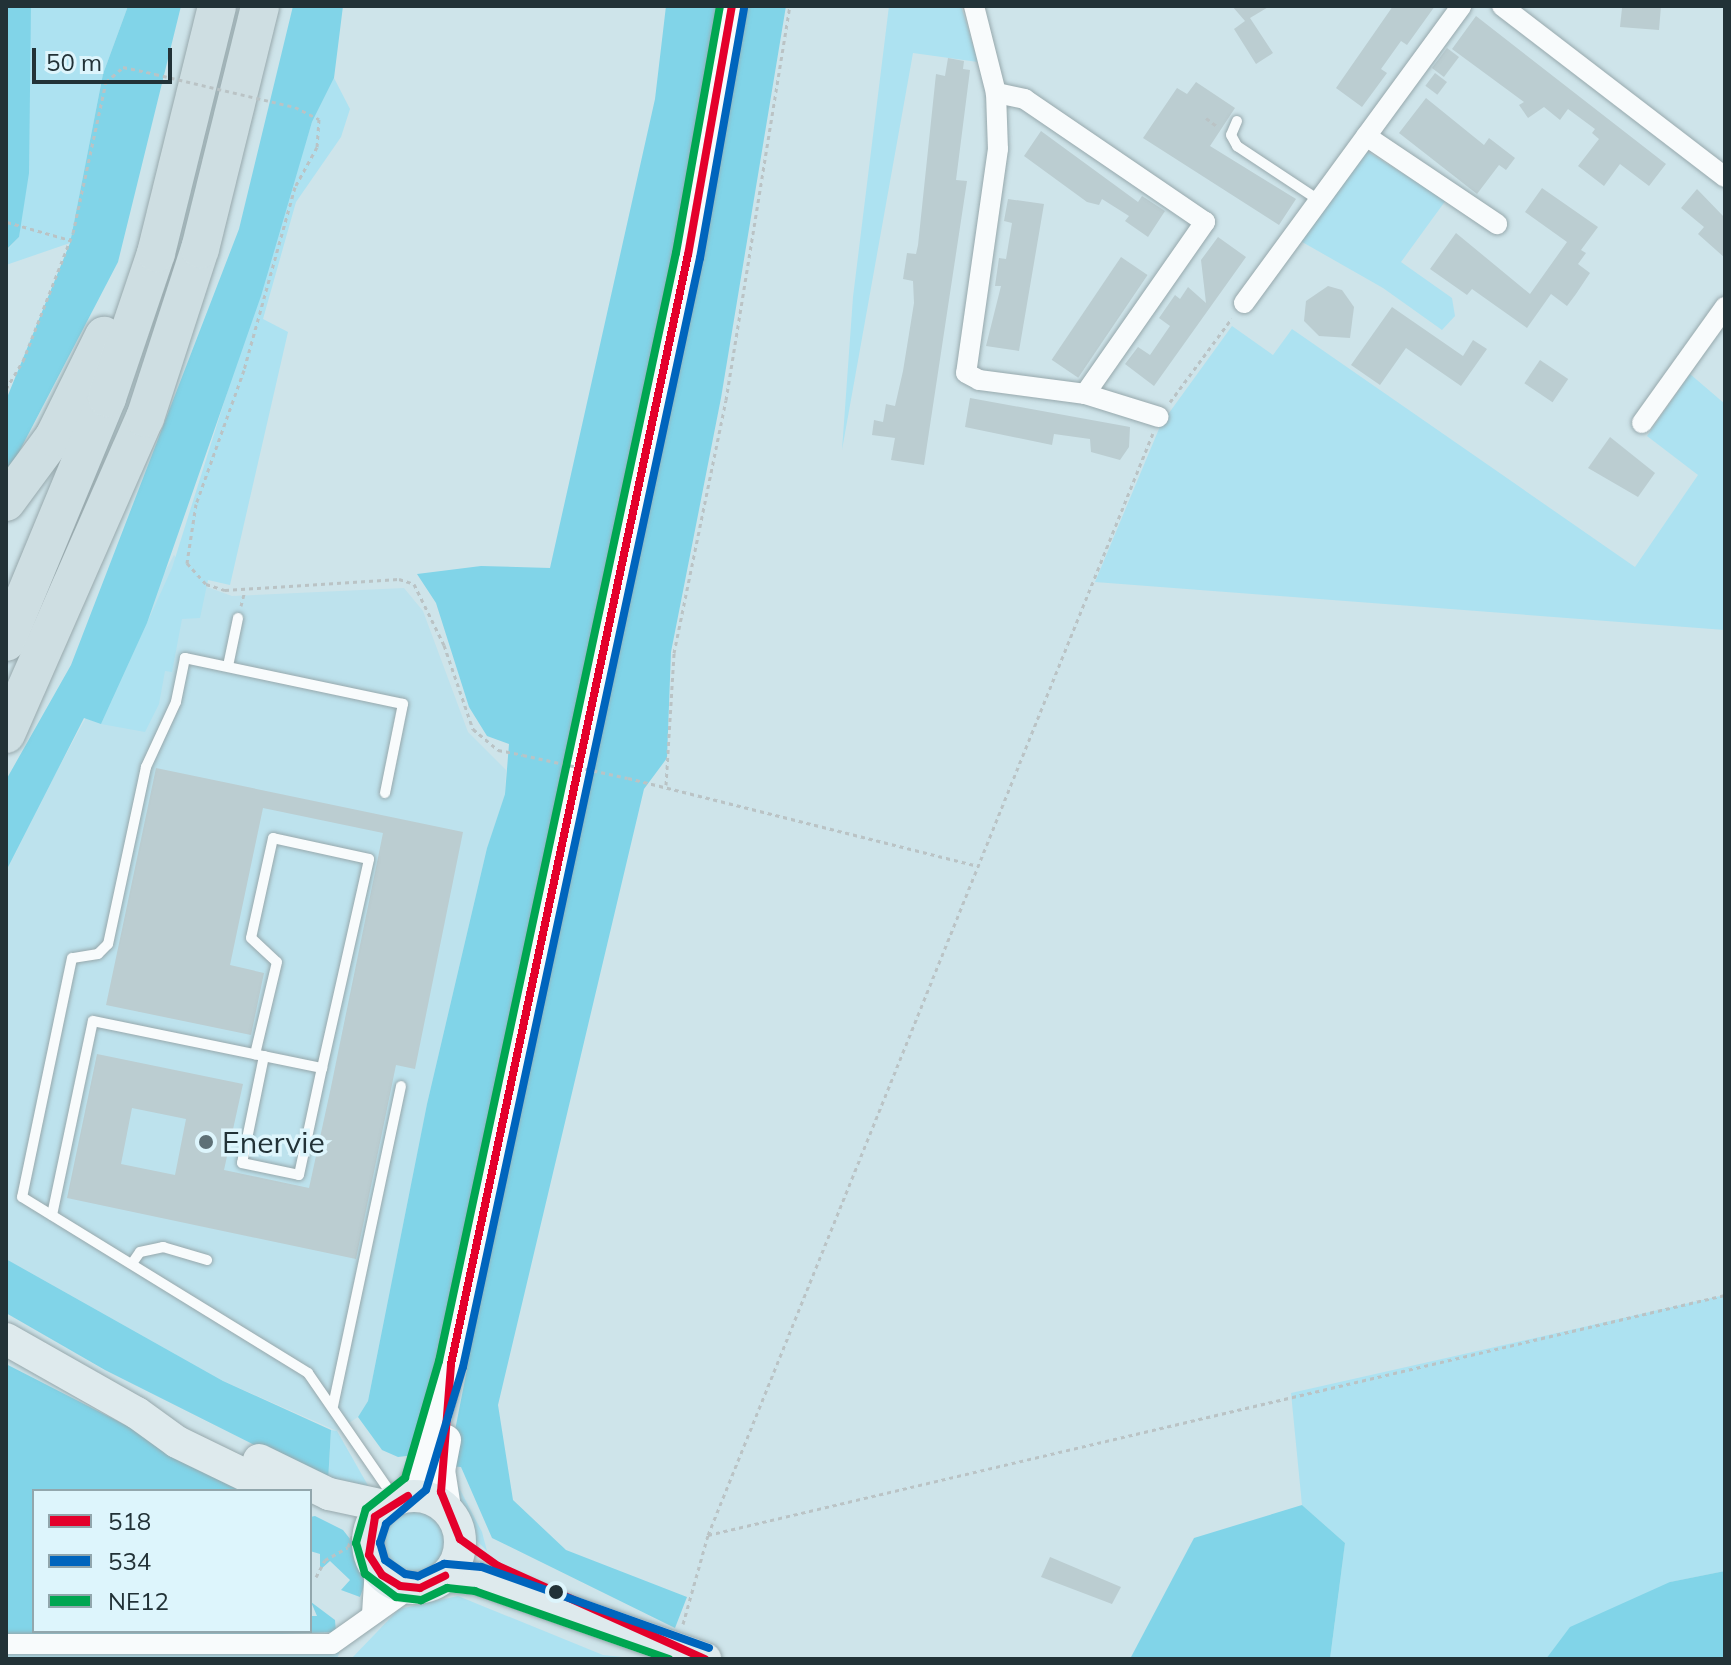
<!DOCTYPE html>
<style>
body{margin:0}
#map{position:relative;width:1731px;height:1665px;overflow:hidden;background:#cee4ea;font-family:Mulish,sans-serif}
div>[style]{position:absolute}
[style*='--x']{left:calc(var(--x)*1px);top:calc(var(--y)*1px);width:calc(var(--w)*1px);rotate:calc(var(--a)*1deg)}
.built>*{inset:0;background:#bde2ed}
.green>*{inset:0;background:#ade2f1}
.round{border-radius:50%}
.forest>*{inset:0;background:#81d4e8}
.building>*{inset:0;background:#bbcdd1;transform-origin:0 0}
.path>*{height:3px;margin-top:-1.5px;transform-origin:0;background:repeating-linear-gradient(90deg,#bac3c5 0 4px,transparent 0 8px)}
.roads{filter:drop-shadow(0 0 2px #97a8ac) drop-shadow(0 0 2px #97a8ac)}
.lane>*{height:10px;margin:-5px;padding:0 5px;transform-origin:5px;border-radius:5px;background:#f8fbfc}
.street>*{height:20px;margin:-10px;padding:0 10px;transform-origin:10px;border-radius:10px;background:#f8fbfc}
.secondary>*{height:30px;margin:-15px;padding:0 15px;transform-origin:15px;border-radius:15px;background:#f8fbfc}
.primary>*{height:32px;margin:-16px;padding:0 16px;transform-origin:16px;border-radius:16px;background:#deeaed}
.primary>.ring{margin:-16px;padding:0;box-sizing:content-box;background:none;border:32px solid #deeaed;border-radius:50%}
.highway>*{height:38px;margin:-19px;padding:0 19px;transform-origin:19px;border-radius:19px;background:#cedee2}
.path-bridge>*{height:3px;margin-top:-1.5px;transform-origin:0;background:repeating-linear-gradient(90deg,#bac3c5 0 4px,transparent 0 8px)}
.bus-1>*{height:8px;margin:-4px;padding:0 4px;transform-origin:4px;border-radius:4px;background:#e4002b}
.bus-2>*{height:8px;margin:-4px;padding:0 4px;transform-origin:4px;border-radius:4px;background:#0065bd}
.bus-3>*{height:8px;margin:-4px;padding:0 4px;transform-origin:4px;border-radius:4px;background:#00a651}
.dots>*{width:22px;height:22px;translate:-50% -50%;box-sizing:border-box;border:4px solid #ddf5fc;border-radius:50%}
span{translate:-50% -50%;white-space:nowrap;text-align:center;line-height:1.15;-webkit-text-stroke:7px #ddf5fc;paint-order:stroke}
.poi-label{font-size:30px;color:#223237}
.left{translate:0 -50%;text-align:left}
.frame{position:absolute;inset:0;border:8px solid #223237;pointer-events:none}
.legend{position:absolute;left:32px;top:1489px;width:280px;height:144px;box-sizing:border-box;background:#ddf5fc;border:2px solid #92a7ad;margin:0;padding:10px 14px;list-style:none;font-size:24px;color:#223237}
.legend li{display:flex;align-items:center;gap:16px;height:40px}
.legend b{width:40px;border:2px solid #92a7ad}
.scale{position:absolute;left:32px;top:48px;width:140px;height:36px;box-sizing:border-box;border:4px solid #223237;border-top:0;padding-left:10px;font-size:24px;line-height:28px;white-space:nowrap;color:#223237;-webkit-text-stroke:6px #ddf5fc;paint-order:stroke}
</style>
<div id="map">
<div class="built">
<i style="clip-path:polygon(174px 555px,196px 583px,232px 596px,404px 588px,423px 611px,468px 732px,506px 770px,505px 794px,487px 848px,427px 1104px,368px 1401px,358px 1417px,337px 1431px,223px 1381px,6px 1259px,6px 865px)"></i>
</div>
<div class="green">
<i style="clip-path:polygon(31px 6px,128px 6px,103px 74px,70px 243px,6px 265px,6px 251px,19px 237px)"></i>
<i style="clip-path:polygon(889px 6px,961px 6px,978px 62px,913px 53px,842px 450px,853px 297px)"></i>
<i style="clip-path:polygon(334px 78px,350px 109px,341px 137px,296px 202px,263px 319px,288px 332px,230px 585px,208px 580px,200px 618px,182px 619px,172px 672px,165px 671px,159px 704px,145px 732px,101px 724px,172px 568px,312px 122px)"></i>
<i style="clip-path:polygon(1368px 152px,1446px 200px,1401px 262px,1452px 298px,1455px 316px,1442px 330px,1383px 288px,1297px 239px,1358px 155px)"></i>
<i style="clip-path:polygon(1232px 326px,1273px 355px,1292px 329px,1635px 567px,1698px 475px,1647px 436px,1690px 374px,1725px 404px,1725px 630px,1095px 582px,1161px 424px)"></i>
<i style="clip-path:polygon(1725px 1295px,1725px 1571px,1670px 1582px,1725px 1659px,1330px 1659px,1345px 1543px,1302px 1505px,1291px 1393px)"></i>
<i style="clip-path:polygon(331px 1430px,337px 1431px,370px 1489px,328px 1482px)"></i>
<i style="clip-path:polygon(454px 1478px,482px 1532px,487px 1551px,472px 1536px,458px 1504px)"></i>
<i class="round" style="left:380px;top:1507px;width:68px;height:68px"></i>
<i style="clip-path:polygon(458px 1596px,603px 1655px,642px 1659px,351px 1659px,399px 1609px)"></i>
<i style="clip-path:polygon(344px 1639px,337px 1659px,6px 1659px,6px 1644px)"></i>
</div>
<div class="forest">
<i style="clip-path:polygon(6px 6px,31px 6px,29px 173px,19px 237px,6px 250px)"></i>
<i style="clip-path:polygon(128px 6px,181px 6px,118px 262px,6px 477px,6px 400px,70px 243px,103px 74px)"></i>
<i style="clip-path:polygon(293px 6px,343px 6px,334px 78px,312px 122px,261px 296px,147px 623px,101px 724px,84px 718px,6px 871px,6px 780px,71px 665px,239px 229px)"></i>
<i style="clip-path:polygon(666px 6px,786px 6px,721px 398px,671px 652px,667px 758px,644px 789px,498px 1405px,513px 1500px,566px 1550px,687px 1597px,675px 1628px,492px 1538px,461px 1467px,448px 1466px,469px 1359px,438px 1346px,415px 1455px,398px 1457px,382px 1450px,358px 1417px,368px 1401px,427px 1104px,487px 848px,505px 794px,509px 744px,487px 736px,469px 707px,436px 603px,417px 574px,481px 566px,550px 568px,655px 99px)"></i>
<i style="clip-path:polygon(6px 1259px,223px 1381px,331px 1430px,328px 1482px,105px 1370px,6px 1313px)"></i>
<i style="clip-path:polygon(6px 1364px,254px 1491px,34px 1491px,34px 1631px,310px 1631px,310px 1616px,317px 1616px,311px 1602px,335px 1620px,336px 1632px,6px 1644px)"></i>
<i style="clip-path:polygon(1302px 1505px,1345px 1543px,1330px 1659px,1130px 1659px,1194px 1538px)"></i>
<i style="clip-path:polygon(315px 1516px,343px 1530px,354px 1544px,367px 1578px,360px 1597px,341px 1590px,350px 1580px,330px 1561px,320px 1570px,320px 1554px,310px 1551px,310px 1517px)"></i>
<i style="clip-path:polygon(1725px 1571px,1725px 1659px,1546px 1659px,1570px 1627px,1670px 1582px)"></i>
</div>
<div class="building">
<i style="clip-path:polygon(1232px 6px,1270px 6px,1250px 18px,1273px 53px,1256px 64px,1234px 29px,1245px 21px)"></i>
<i style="clip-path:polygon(1393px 6px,1435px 6px,1407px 45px,1401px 41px,1381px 69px,1387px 73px,1362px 107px,1336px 88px)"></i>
<i style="clip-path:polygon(1638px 6px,1661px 6px,1659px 30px,1620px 27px,1622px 8px)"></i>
<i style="clip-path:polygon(1476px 16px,1666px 164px,1649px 186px,1620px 164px,1604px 186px,1578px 166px,1599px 139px,1592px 133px,1595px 129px,1568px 109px,1560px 120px,1544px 107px,1528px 118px,1519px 105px,1524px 102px,1452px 49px)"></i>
<i style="left:1447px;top:48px;width:15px;height:25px;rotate:37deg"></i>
<i style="clip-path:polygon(948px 58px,964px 61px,963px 69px,970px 70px,956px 180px,967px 181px,924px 465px,891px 460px,895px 438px,872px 435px,874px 420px,883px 422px,886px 404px,895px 406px,903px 371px,914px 303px,913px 281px,903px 279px,907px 253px,916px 254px,918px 245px,936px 74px,945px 76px)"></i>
<i style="left:1435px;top:73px;width:15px;height:16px;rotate:37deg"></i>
<i style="clip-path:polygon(1196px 82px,1235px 108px,1210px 146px,1296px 199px,1279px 225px,1143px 138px,1177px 88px,1187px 94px)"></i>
<i style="clip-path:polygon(1426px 98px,1484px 145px,1489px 138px,1515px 158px,1506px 170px,1499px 165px,1477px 194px,1399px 133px)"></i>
<i style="clip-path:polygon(1041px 131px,1138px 202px,1142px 196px,1165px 211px,1148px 237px,1125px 221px,1129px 216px,1102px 199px,1099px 205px,1087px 202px,1024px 156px)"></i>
<i style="clip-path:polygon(1542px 188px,1598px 227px,1581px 250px,1586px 253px,1578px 264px,1590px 273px,1576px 294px,1567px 306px,1551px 294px,1527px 328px,1472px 289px,1467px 295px,1430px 269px,1456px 233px,1530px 294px,1567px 242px,1525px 212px)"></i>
<i style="clip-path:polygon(1697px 189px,1725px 218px,1725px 258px,1698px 234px,1704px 227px,1681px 208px)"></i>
<i style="clip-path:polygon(1008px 199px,1044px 204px,1019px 351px,986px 346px,1001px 286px,995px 286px,999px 258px,1006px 259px,1012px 223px,1004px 221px)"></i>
<i style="clip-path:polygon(1218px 237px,1246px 257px,1154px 386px,1125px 364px,1138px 347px,1150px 355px,1170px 326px,1159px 318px,1175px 295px,1180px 299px,1188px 287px,1206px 303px,1201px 260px)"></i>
<i style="left:1121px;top:257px;width:32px;height:124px;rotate:34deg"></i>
<i style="clip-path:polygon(1328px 286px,1342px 290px,1354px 307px,1350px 338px,1319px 336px,1304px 321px,1306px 301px)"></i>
<i style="clip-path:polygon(1392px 307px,1463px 356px,1473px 340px,1487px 349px,1461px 386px,1406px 348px,1380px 385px,1351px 365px)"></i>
<i style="left:1540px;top:360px;width:34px;height:28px;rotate:34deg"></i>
<i style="clip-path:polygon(970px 398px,1130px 427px,1129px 447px,1120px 460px,1091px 452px,1090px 439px,1054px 434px,1052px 445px,965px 427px)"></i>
<i style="clip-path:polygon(1610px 437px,1655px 473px,1638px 497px,1588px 468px)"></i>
<i style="clip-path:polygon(evenodd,156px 768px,463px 832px,415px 1069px,396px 1065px,356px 1259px,67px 1198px,97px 1054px,243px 1084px,224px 1170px,309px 1188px,331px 1087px,383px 833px,263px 808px,230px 965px,264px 973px,251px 1035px,106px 1005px,156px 768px,132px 1108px,186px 1119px,175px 1175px,121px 1164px,132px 1108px)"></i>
<i style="clip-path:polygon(1050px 1557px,1121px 1587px,1112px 1604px,1041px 1577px)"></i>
</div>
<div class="path">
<i style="--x:295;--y:107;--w:27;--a:27"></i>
<i style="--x:319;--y:119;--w:28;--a:94"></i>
<i style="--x:317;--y:147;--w:46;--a:118.8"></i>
<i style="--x:295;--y:187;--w:190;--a:105.6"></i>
<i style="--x:244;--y:370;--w:142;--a:109.7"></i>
<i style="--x:196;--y:504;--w:60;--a:98.7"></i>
<i style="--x:187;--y:563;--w:28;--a:48"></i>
<i style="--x:206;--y:584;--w:20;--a:18"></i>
<i style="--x:225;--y:590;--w:174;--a:-3.6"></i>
<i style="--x:399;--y:579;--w:16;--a:18"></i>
<i style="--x:414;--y:584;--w:68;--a:63.8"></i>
<i style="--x:444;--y:645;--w:89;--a:71"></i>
<i style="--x:473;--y:729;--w:33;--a:40"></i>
<i style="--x:498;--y:750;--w:25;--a:11"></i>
<i style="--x:1206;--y:118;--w:15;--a:37"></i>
<i style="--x:6;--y:217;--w:5;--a:79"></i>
<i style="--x:7;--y:222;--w:66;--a:15.9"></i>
<i style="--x:6;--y:389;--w:33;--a:-59"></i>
<i style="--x:23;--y:361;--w:137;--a:-68.7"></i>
<i style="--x:73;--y:233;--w:155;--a:-77.7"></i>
<i style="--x:106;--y:82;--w:23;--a:-41"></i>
<i style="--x:123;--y:67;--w:33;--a:12"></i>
<i style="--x:1170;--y:402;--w:104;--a:-53.6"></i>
<i style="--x:241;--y:606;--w:16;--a:-76"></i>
<i style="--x:628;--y:778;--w:361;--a:14.1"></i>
<i style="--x:666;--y:785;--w:132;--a:-86.5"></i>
<i style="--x:674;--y:653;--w:258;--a:-78.4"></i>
<i style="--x:726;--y:400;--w:399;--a:-80.8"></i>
<i style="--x:708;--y:1535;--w:1045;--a:-13.28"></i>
<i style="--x:316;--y:1577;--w:19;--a:-62"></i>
<i style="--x:325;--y:1560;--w:26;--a:-29"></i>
<i style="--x:348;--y:1547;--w:17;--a:-69"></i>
<i style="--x:683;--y:1624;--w:92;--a:-74.3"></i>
<i style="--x:708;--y:1535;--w:1188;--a:-68.01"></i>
</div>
<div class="roads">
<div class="lane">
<i style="--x:1237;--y:121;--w:15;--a:113"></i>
<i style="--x:1231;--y:135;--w:13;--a:61"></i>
<i style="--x:1237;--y:146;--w:96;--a:33.5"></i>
<i style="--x:228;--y:666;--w:49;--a:-78.2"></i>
<i style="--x:385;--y:793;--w:91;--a:-78.6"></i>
<i style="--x:403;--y:704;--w:223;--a:-168.1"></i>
<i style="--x:185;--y:658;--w:45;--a:101.6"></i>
<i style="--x:176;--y:702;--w:72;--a:114.8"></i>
<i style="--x:146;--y:767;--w:181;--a:102.1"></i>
<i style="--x:108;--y:944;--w:14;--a:135"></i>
<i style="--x:98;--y:954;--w:26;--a:171"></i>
<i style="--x:72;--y:958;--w:244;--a:101.8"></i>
<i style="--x:22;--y:1197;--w:336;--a:31.6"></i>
<i style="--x:308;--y:1373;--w:153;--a:55.4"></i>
<i style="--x:264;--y:1056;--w:109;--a:101.6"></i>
<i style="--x:242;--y:1163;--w:58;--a:11.9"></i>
<i style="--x:299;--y:1175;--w:109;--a:-77.9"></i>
<i style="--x:52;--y:1215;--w:198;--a:-78.1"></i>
<i style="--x:93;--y:1021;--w:234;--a:11.6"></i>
<i style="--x:322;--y:1068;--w:214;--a:-77.3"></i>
<i style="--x:369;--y:859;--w:98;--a:-167.7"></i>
<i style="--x:273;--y:838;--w:102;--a:102.4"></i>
<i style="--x:251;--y:938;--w:35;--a:43"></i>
<i style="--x:277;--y:962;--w:95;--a:103.4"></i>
<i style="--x:133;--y:1262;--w:12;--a:-55"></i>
<i style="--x:140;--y:1252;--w:24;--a:-12"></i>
<i style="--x:163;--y:1247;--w:46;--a:16.5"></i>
<i style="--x:333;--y:1406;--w:327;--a:-78"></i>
</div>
<div class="street">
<i style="--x:974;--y:6;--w:90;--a:75.8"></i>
<i style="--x:996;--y:93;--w:56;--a:88"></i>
<i style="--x:998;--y:149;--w:226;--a:98.1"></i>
<i style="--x:966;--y:373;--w:15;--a:28"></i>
<i style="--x:979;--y:380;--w:107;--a:7.5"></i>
<i style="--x:1085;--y:394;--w:210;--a:-55.1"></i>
<i style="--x:1205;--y:222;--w:218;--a:-145.7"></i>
<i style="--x:1025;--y:99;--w:30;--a:-168"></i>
<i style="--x:1502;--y:6;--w:281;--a:37.5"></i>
<i style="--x:1366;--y:136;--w:158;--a:33.9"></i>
<i style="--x:1244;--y:303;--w:368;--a:-53.8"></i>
<i style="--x:1085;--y:394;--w:77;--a:17.3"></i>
<i style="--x:1642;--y:423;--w:143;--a:-54.4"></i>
<i style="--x:372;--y:1614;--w:47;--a:-86.3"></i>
<i style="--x:6;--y:1644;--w:326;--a:0"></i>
<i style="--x:332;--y:1644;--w:97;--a:-35.3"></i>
</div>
<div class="secondary">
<i style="--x:446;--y:1440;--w:31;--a:101"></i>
<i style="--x:440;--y:1470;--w:39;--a:81"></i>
<i style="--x:408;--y:1496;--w:34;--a:-63"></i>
<i style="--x:423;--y:1466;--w:106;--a:-74.6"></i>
<i style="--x:451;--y:1364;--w:1134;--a:-77.94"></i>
<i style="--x:688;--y:255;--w:253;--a:-80"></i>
</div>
<div class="primary">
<i style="--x:6;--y:1339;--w:150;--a:29.5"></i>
<i style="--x:137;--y:1413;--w:49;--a:35.9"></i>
<i style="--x:177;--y:1442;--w:112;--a:25.9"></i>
<i style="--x:259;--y:1460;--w:78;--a:25.9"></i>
<i style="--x:329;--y:1494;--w:56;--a:12.3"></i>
<i class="ring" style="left:368px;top:1496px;width:60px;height:60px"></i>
<i style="--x:445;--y:1576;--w:33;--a:5"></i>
<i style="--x:478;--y:1579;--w:241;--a:19.4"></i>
</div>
<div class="highway">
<i style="--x:6;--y:502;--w:81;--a:-53.6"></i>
<i style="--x:54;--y:437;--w:113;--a:-63.7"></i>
<i style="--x:6;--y:642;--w:264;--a:-67.5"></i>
<i style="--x:107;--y:398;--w:153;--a:-71.3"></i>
<i style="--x:156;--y:253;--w:254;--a:-76.1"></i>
<i style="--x:6;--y:734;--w:345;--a:-66.3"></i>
<i style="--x:145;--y:418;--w:178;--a:-72"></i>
<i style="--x:200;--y:249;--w:250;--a:-76.1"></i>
</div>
</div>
<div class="path-bridge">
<i style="--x:155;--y:74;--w:144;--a:13.3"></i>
<i style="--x:523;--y:755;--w:107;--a:12.4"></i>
</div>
<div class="bus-1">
<i style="--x:408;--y:1496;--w:39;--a:148"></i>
<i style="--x:375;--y:1517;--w:38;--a:99"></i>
<i style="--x:369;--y:1555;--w:24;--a:57"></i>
<i style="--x:382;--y:1575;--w:21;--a:31"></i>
<i style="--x:400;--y:1586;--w:20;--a:6"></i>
<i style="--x:420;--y:1588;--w:28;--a:-26"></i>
<i style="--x:460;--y:1539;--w:51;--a:-112"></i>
<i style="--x:441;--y:1492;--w:128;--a:-85.5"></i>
<i style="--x:451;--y:1364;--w:1134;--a:-77.94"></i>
<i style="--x:688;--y:255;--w:253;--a:-80"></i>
<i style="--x:460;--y:1539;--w:47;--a:35.4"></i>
<i style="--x:498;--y:1566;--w:227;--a:24.2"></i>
</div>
<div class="bus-2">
<i style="--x:709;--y:1648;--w:242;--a:-160.4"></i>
<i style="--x:481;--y:1567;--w:37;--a:-175"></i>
<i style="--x:444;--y:1564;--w:29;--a:155"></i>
<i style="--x:418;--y:1576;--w:13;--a:-171"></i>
<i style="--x:405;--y:1574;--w:24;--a:-145"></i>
<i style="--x:385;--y:1560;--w:18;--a:-106"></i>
<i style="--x:380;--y:1543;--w:20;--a:-72"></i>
<i style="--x:386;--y:1524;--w:52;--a:-40.4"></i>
<i style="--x:426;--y:1490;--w:128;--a:-73.3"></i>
<i style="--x:463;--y:1367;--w:1134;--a:-77.94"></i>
<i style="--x:700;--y:258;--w:254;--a:-80"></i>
</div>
<div class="bus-3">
<i style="--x:669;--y:1659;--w:206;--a:-160.7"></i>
<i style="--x:475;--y:1591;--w:28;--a:-174"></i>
<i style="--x:447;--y:1588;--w:29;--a:155"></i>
<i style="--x:421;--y:1600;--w:25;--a:-173"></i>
<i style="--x:396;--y:1597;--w:39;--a:-143"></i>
<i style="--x:365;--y:1574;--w:32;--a:-106"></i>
<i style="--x:356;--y:1543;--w:35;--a:-74"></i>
<i style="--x:366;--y:1509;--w:50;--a:-38.5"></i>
<i style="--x:405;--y:1478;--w:122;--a:-73.8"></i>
<i style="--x:439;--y:1361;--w:1133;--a:-77.93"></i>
<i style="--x:676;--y:253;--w:251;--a:-79.9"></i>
</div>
<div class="dots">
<i style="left:206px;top:1142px;background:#5e7076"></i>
<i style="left:556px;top:1592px;background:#223237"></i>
</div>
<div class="poi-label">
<span class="left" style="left:222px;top:1142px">Enervie</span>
</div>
<div class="frame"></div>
<ul class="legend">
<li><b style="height:10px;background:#e4002b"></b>518</li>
<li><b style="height:10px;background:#0065bd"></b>534</li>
<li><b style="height:10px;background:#00a651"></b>NE12</li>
</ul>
<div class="scale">50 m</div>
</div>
